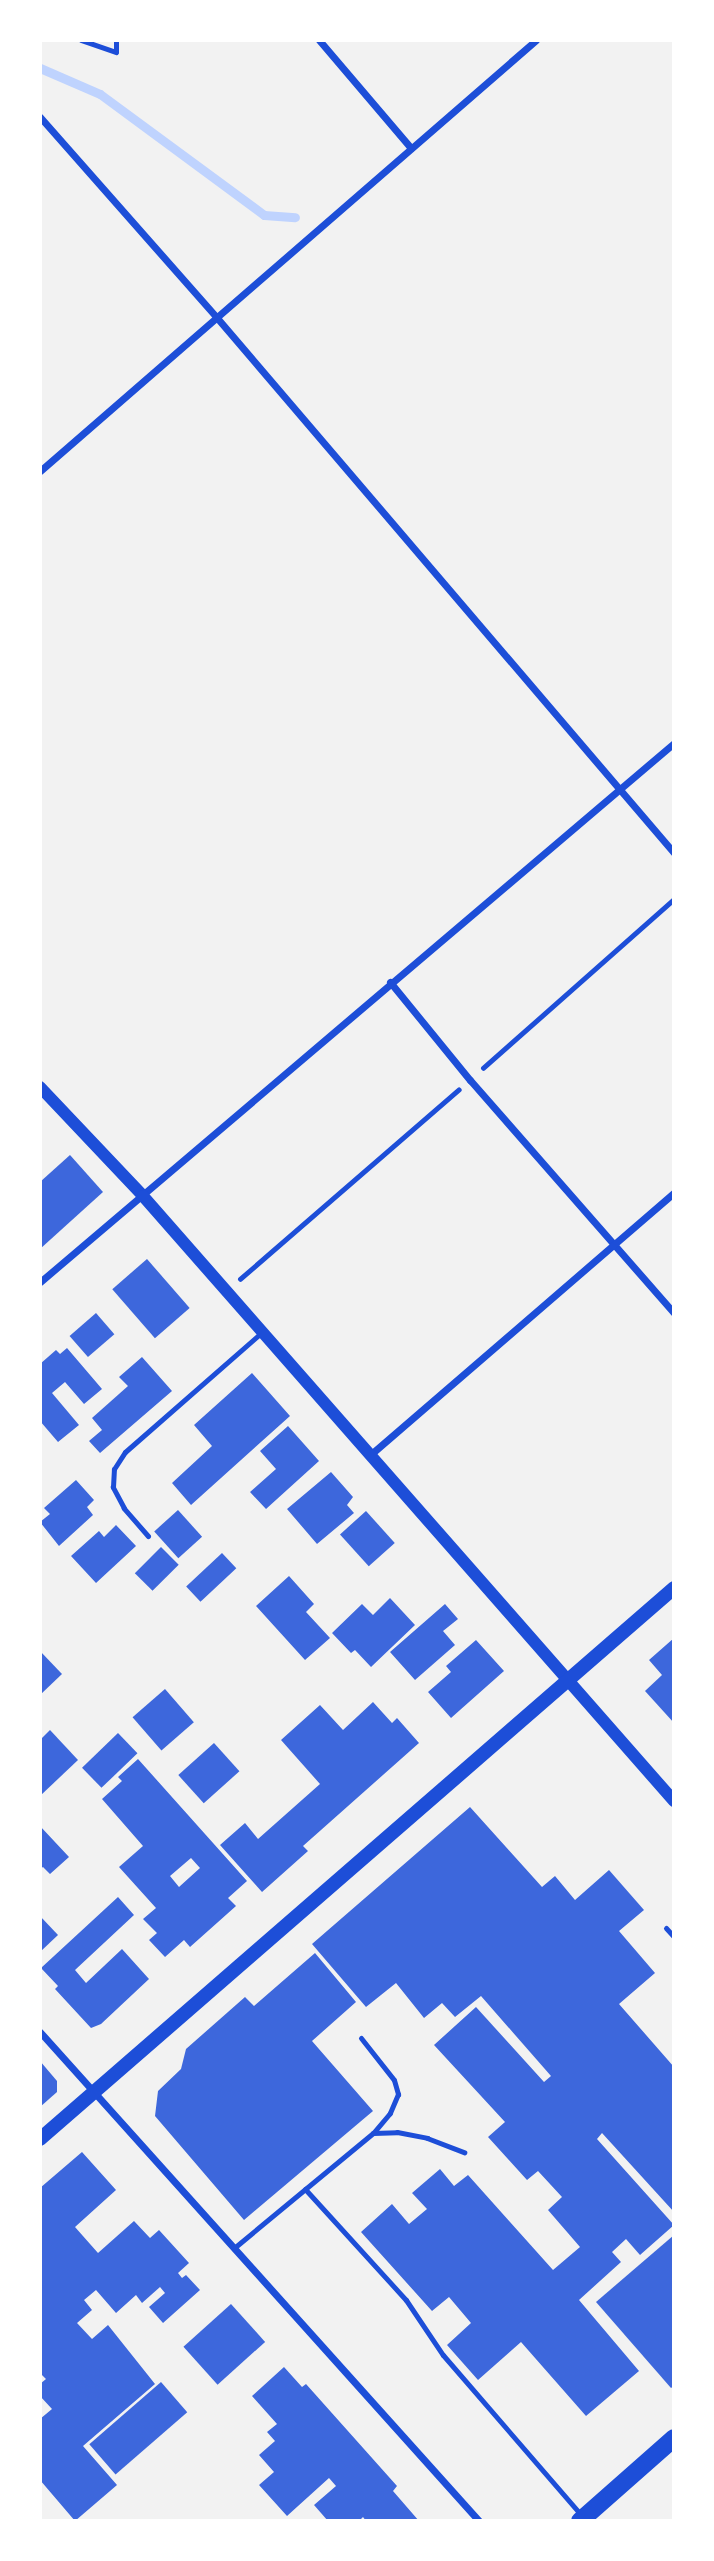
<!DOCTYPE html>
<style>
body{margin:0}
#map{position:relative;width:714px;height:2561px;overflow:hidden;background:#f2f2f2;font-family:"Public Sans",sans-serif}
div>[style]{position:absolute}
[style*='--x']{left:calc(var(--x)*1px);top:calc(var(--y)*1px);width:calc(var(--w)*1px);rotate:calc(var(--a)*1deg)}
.stream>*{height:9px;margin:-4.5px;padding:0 4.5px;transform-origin:4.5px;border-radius:4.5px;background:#bfd3fe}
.building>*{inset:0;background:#3d67dc;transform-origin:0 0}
.path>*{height:4.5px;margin:-2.25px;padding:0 2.25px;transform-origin:2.25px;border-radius:2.25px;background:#1d4ed8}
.service>*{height:5px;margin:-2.5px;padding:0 2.5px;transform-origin:2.5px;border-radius:2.5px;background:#1d4ed8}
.minor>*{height:7px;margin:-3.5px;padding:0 3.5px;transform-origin:3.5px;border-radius:3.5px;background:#1d4ed8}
.tertiary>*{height:12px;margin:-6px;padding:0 6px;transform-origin:6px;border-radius:6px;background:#1d4ed8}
.secondary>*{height:14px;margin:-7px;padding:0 7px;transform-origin:7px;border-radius:7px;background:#1d4ed8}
.primary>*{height:18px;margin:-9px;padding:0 9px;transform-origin:9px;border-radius:9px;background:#1d4ed8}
span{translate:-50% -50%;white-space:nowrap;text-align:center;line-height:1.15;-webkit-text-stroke:5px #fff;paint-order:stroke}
.frame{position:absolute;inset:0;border:42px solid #fff;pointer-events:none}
</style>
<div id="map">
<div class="stream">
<i style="--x:40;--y:68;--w:65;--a:23.4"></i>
<i style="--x:100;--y:94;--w:204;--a:36.4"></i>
<i style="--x:264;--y:215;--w:31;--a:4"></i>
</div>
<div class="building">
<i style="clip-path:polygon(70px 1155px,103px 1192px,40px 1249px,40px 1182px)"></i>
<i style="left:147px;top:1259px;width:65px;height:46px;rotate:49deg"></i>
<i style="left:96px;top:1313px;width:28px;height:35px;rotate:49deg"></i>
<i style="clip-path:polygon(67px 1348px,102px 1389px,84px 1404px,65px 1382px,52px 1393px,79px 1425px,58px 1442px,40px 1421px,40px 1364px,56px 1350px,60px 1354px)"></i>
<i style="clip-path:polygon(142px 1357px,172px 1391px,100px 1453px,89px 1441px,102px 1430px,92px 1418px,128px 1386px,119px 1377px)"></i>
<i style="clip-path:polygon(252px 1373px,290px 1416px,191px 1505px,172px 1483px,212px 1446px,194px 1425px)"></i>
<i style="clip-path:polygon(288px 1426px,319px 1461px,266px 1509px,250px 1492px,276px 1469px,260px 1451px)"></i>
<i style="clip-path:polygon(331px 1472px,353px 1497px,347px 1505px,354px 1513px,317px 1544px,287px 1509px)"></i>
<i style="clip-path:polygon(76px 1480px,94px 1500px,87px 1507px,93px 1515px,59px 1546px,40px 1522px,50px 1514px,44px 1508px)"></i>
<i style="left:178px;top:1510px;width:36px;height:32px;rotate:48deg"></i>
<i style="left:366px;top:1511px;width:43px;height:35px;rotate:48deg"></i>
<i style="clip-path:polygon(116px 1525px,136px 1546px,96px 1583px,71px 1556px,99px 1531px,104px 1537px)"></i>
<i style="left:161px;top:1547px;width:25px;height:37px;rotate:45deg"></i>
<i style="left:222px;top:1553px;width:21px;height:49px;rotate:47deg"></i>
<i style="clip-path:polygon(289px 1576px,314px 1604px,306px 1612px,330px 1638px,305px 1660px,256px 1606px)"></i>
<i style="clip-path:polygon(390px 1598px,415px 1625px,371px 1667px,355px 1650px,351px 1653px,332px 1633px,362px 1604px,373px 1615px)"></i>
<i style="clip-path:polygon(445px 1604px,458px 1619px,443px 1631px,455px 1645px,415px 1680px,390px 1652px)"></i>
<i style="clip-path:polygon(674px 1638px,674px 1723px,645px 1691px,662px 1675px,649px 1660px)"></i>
<i style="clip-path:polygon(476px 1640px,504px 1671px,451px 1718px,428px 1692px,451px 1672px,446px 1666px)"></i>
<i style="clip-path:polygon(40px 1651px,62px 1674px,40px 1695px)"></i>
<i style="left:165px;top:1689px;width:44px;height:43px;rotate:49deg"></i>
<i style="clip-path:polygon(373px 1702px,392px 1723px,397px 1718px,419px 1743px,303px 1846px,308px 1851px,262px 1892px,220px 1845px,245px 1823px,258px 1839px,320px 1784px,281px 1740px,320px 1705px,343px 1730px)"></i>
<i style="clip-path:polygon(50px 1730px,78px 1760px,40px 1796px,40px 1740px)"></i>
<i style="left:118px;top:1733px;width:28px;height:50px;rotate:46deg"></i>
<i style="left:214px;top:1743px;width:38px;height:48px;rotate:48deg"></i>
<i style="clip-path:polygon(evenodd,138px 1759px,247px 1881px,228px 1898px,236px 1906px,190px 1947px,184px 1940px,165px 1957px,149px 1940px,157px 1933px,143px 1919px,156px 1908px,119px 1867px,143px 1846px,102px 1799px,122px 1781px,118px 1777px,138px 1759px,191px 1858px,200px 1868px,179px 1887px,170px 1876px,191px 1858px)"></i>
<i style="clip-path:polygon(470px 1807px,542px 1887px,555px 1876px,575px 1900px,609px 1870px,644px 1910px,619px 1931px,655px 1973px,619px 2004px,674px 2067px,674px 2212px,602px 2133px,597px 2139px,674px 2225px,640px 2255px,626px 2239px,612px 2252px,621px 2262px,579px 2300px,639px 2371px,586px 2416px,521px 2342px,478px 2380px,447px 2345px,471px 2323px,449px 2297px,432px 2311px,361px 2232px,392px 2204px,409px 2224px,427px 2209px,412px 2193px,440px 2169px,454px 2186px,468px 2175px,553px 2270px,580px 2247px,548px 2210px,562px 2197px,538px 2171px,527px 2180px,488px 2137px,505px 2122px,434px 2045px,476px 2007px,544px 2082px,551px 2076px,481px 1996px,455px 2017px,442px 2003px,424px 2018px,396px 1983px,366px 2007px,312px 1944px)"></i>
<i style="clip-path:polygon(40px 1826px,69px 1857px,50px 1874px,43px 1867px,40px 1869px)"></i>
<i style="clip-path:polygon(118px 1897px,134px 1915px,75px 1970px,86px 1983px,122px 1949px,149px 1979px,101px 2024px,91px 2028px,55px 1989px,58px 1986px,41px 1968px)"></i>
<i style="clip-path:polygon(40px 1916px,58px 1935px,40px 1952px)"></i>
<i style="clip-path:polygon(315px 1953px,356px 2002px,312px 2041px,373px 2111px,244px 2220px,155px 2116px,158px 2091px,181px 2069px,186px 2049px,245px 1997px,254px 2006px)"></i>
<i style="clip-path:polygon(40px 2061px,57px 2081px,57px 2092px,40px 2107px)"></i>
<i style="clip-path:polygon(82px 2152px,116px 2190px,75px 2227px,98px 2253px,134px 2221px,150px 2238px,159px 2230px,189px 2263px,178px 2273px,182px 2278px,186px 2275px,200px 2290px,163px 2323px,149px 2307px,165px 2293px,160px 2287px,142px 2303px,136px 2295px,116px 2313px,96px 2290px,84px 2300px,92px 2310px,77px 2323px,92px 2339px,108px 2325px,155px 2384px,83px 2446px,117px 2485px,75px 2521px,40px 2480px,40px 2419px,52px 2409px,40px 2396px,40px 2384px,46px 2379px,40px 2373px,40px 2188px)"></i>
<i style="clip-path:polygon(674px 2235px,674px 2386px,671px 2388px,596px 2302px)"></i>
<i style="left:231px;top:2304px;width:51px;height:64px;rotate:48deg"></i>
<i style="clip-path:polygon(284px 2367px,302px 2387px,306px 2384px,397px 2486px,393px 2491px,419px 2521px,366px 2521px,363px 2517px,359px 2521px,328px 2521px,314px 2505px,336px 2486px,329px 2478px,287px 2516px,259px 2485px,274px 2472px,259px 2455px,275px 2441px,267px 2432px,277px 2424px,252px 2396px)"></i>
<i style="left:161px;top:2382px;width:40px;height:95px;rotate:49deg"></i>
</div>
<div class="path">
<i style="--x:81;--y:40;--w:37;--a:19"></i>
<i style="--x:116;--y:52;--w:12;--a:-90"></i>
<i style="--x:483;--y:1068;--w:255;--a:-41.5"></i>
<i style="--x:240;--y:1279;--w:289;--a:-40.9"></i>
</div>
<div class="service">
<i style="--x:148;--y:1536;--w:37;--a:-131"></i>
<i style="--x:124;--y:1508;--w:24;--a:-118"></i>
<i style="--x:113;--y:1487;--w:18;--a:-87"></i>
<i style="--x:114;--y:1469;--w:20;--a:-57"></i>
<i style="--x:125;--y:1452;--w:182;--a:-41.2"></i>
<i style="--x:666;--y:1928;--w:12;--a:48"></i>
<i style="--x:361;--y:2038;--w:53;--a:51.8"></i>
<i style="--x:394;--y:2080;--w:15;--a:74"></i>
<i style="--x:398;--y:2094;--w:21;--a:113"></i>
<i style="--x:390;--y:2113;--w:26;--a:130"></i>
<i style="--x:305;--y:2189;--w:150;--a:47.7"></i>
<i style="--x:406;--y:2300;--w:66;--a:56.1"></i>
<i style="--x:443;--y:2355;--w:211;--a:49.2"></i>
<i style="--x:234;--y:2248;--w:180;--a:-39.6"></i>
<i style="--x:373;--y:2133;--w:24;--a:-2"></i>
<i style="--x:397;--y:2132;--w:31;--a:11"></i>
<i style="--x:427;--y:2138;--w:40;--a:21"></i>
</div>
<div class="minor">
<i style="--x:319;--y:40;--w:142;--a:49.6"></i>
<i style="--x:40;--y:117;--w:269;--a:48.6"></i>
<i style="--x:218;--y:319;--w:702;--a:49.5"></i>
<i style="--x:40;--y:471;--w:657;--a:-40.99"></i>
<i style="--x:390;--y:982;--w:127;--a:50.8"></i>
<i style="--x:470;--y:1080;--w:310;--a:48.8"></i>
<i style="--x:40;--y:1282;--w:832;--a:-40.37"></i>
<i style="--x:370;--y:1455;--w:401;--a:-40.8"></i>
<i style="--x:40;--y:2032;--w:657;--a:48.08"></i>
</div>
<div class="tertiary">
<i style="--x:40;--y:1087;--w:150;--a:46.6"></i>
<i style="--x:143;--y:1196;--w:805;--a:48.73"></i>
</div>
<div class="secondary">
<i style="--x:40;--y:2139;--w:840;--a:-40.99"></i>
</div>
<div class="primary">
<i style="--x:580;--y:2521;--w:125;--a:-41.4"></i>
</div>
<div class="frame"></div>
</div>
